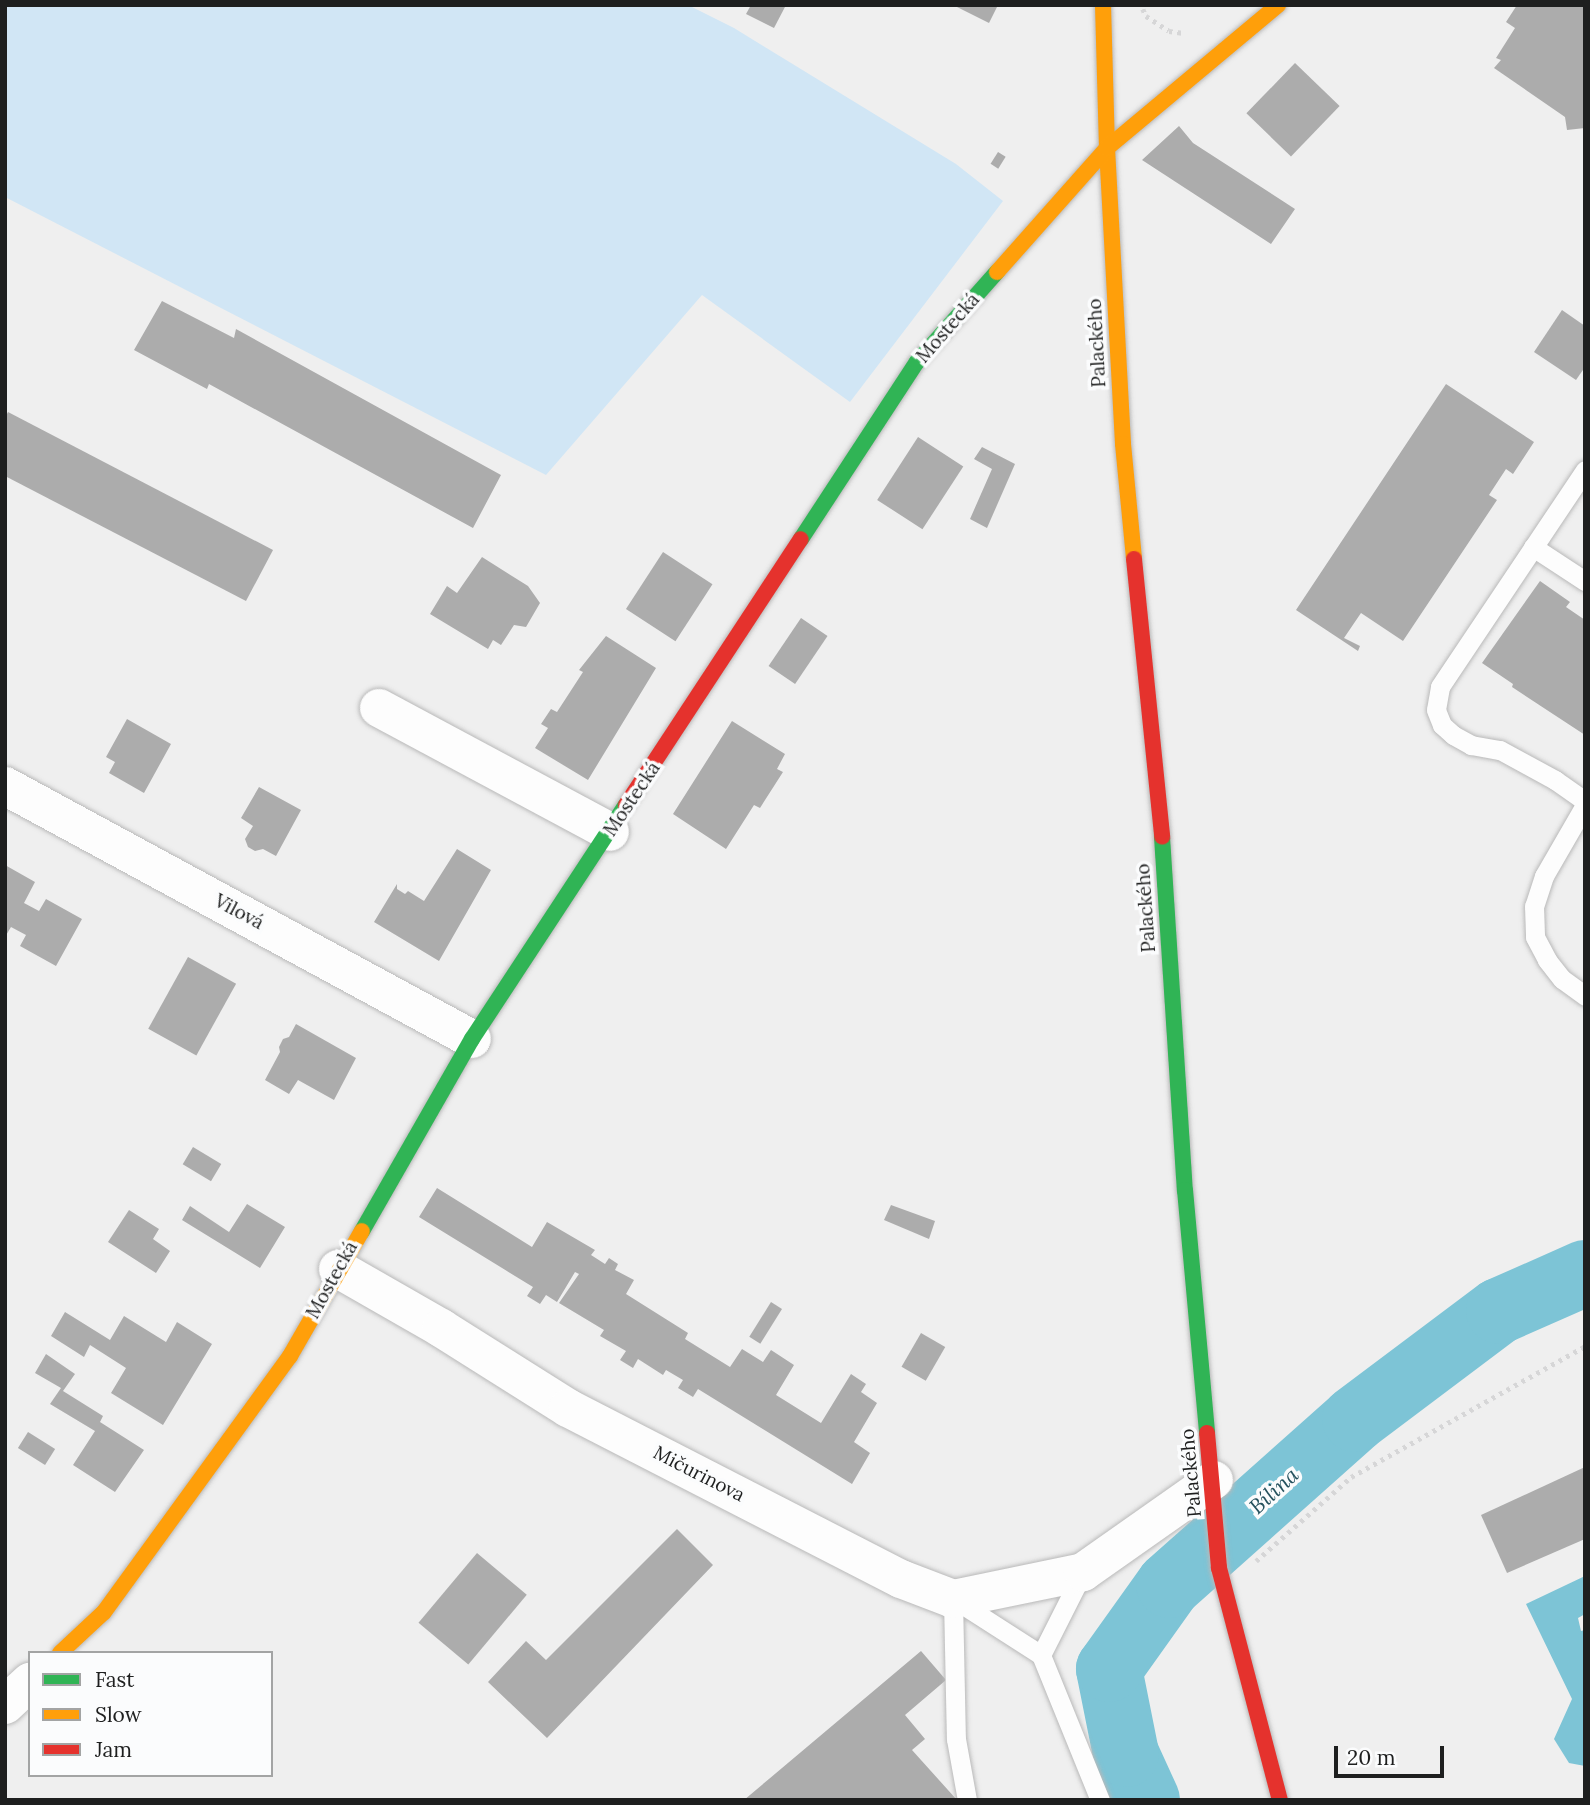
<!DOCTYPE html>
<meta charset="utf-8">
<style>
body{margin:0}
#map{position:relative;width:1590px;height:1805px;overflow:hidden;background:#efefef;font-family:Lora,serif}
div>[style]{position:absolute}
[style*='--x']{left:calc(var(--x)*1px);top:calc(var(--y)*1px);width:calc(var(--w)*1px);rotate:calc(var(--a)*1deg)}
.green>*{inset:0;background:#d1e6f5}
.water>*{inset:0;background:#7dc4d6}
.river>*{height:66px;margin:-33px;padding:0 33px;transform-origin:33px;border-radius:33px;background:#7dc4d6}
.building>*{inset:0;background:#acacac;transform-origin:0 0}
.path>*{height:4.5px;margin-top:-2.25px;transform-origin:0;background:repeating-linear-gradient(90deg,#d6d6d7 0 3.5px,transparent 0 8.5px)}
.roads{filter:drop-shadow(0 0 2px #b9b9b9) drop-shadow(0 0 2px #b9b9b9)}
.lane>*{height:19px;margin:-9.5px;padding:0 9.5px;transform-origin:9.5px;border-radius:9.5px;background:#fdfdfd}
.street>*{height:38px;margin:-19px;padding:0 19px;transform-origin:19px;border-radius:19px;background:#fdfdfd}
.fast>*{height:16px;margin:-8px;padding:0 8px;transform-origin:8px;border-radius:8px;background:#30b455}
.slow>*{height:16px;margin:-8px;padding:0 8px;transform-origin:8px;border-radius:8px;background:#ff9f0a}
.jam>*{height:16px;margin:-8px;padding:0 8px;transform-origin:8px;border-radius:8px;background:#e5322d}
span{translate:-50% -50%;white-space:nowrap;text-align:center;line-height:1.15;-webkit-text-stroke:7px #fbfcfd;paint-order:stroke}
.street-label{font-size:19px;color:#1e1f1f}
.water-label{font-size:21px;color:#26525e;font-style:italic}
.frame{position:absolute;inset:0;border:7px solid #1e1f1f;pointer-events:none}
.legend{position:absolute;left:28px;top:1651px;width:245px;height:126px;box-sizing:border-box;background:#fbfcfd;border:2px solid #a3a4a4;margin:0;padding:9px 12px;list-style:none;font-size:21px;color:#1e1f1f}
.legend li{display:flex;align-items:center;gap:14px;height:35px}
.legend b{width:35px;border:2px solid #a3a4a4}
.scale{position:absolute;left:1334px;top:1746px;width:110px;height:32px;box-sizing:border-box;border:4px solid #1e1f1f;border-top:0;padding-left:9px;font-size:21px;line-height:24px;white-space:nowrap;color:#1e1f1f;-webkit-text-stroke:5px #fbfcfd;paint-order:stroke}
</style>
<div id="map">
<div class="green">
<i style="clip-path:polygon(5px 5px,688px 5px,734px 28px,956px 164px,1003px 201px,850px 402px,702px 295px,546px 475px,5px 197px)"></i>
</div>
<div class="water">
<i style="clip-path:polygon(1585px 1576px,1585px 1614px,1578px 1618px,1581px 1631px,1585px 1630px,1585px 1766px,1569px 1763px,1554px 1739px,1572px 1699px,1526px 1604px)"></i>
</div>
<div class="river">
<i style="--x:1147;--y:1800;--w:51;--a:-114.5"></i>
<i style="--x:1126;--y:1754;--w:87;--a:-101.3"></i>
<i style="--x:1109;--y:1669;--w:103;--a:-54.5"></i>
<i style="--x:1169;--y:1585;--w:249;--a:-41.7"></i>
<i style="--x:1355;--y:1419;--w:180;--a:-36.9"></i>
<i style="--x:1499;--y:1311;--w:94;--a:-23.8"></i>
</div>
<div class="building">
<i style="clip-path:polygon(751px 5px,786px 5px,774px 28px,746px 14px)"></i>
<i style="clip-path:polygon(953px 5px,998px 5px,989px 23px)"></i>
<i style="clip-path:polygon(1517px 5px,1585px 5px,1585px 128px,1567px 130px,1565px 117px,1494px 68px,1501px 60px,1496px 58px,1515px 28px,1506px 22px)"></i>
<i style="left:1295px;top:63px;width:62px;height:70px;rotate:44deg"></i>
<i style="clip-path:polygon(1179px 126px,1193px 143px,1295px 209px,1271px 244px,1142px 160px)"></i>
<i style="left:998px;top:152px;width:9px;height:14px;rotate:32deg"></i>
<i style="clip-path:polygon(162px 301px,234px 338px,236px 329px,501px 475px,473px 528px,209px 384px,207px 389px,134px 350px)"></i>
<i style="clip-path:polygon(1562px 310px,1585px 326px,1585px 367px,1576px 380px,1534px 352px)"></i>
<i style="clip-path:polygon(1446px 384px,1534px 442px,1513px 474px,1506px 469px,1489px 495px,1497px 500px,1403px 641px,1361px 613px,1344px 638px,1360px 646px,1358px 651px,1296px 610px)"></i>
<i style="clip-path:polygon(8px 412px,273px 550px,246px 601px,5px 476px,5px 418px)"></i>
<i style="left:918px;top:437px;width:54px;height:75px;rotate:33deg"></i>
<i style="clip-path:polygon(982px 447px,1015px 464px,987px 528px,970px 519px,992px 469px,974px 459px)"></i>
<i style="left:663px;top:552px;width:59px;height:68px;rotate:33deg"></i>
<i style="clip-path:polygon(482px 557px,528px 586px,540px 603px,526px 627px,514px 625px,501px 645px,493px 640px,488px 649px,430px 614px,447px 586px,457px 593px)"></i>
<i style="clip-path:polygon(1540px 581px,1570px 602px,1566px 607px,1585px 620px,1585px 735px,1512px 687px,1513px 684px,1482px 663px)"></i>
<i style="left:801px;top:618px;width:32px;height:58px;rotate:34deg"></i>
<i style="clip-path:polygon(606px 636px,656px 668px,588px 780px,535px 748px,548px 728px,541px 724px,551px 709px,557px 712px,583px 672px,579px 670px)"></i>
<i style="clip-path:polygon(127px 719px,171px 744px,144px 793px,109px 773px,115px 762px,106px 757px)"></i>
<i style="clip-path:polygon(732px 721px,785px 754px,777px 769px,783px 772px,760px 808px,754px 805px,726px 849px,673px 814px)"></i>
<i style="clip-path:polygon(259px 787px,301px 810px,276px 856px,263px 849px,255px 851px,248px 847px,245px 839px,253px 826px,241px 818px)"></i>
<i style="clip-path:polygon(457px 849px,491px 870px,439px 961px,374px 922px,397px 884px,397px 889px,405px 894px,408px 891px,424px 901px)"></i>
<i style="clip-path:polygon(5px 865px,35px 882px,24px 903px,39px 911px,46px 899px,82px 919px,56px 966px,20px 946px,26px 935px,11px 927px,5px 937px)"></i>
<i style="left:188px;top:957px;width:55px;height:82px;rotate:29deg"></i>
<i style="clip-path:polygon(296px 1024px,356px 1058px,334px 1100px,298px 1080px,289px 1094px,265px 1080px,280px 1052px,279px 1047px,283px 1039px,289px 1037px)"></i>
<i style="left:193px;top:1147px;width:33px;height:20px;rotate:31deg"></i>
<i style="clip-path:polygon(437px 1188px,532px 1247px,547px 1222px,595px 1250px,591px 1255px,605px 1264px,609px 1258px,618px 1264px,615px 1270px,634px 1280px,626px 1294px,688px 1333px,685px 1339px,730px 1367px,742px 1349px,763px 1362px,771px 1350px,794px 1365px,776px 1395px,821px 1423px,851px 1374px,866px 1384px,861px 1392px,877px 1403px,854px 1442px,870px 1453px,852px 1484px,698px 1389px,693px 1397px,678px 1388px,683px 1380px,666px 1370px,663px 1375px,638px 1359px,633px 1368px,620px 1360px,626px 1351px,600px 1336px,604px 1330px,559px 1303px,579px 1274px,575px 1272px,557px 1302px,546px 1295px,540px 1304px,527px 1296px,533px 1287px,419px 1217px)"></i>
<i style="clip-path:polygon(247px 1204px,285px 1227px,260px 1268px,182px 1220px,190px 1206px,229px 1232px)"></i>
<i style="clip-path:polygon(891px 1205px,935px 1221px,929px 1239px,884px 1220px)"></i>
<i style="clip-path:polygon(129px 1210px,159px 1229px,153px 1239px,170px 1251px,156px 1273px,108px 1242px)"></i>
<i style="left:771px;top:1302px;width:13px;height:41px;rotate:32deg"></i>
<i style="clip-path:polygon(65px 1312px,110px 1340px,124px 1316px,166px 1342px,177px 1322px,212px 1344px,163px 1425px,111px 1393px,126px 1368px,90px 1345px,84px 1357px,51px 1336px)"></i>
<i style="left:921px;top:1333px;width:28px;height:39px;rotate:30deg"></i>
<i style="clip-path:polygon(46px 1354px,75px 1374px,63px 1391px,103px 1416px,100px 1422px,144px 1450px,115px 1492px,73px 1465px,95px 1431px,50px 1404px,61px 1388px,35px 1373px)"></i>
<i style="left:28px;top:1432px;width:32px;height:19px;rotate:32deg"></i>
<i style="clip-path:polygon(1585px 1467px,1585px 1539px,1507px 1573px,1481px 1515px)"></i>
<i style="clip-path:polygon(677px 1529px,713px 1565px,547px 1738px,488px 1682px,526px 1641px,546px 1660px)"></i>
<i style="left:477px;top:1553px;width:65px;height:91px;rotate:40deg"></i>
<i style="clip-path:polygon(921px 1651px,946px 1680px,905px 1715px,925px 1739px,912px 1750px,957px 1800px,744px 1800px)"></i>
</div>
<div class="path">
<i style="--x:1143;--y:9;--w:8;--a:67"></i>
<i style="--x:1146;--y:16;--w:27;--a:33"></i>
<i style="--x:1169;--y:31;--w:15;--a:8"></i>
<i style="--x:1256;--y:1561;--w:127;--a:-41.5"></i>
<i style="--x:1351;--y:1477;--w:268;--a:-29.2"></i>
</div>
<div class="roads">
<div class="lane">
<i style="--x:1585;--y:470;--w:261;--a:123.8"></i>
<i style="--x:1440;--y:687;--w:23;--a:100"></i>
<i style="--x:1436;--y:710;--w:16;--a:68"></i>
<i style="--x:1442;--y:725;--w:15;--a:42"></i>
<i style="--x:1453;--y:735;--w:21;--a:29"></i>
<i style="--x:1471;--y:745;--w:29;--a:10"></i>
<i style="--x:1500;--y:750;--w:63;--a:28.6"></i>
<i style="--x:1555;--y:780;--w:37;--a:35"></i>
<i style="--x:1533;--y:547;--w:62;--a:33.2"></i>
<i style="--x:1585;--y:805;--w:82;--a:120"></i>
<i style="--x:1544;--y:876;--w:32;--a:108"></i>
<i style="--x:1534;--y:906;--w:31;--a:88"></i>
<i style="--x:1535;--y:937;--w:26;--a:62"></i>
<i style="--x:1547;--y:960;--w:24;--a:52"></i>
<i style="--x:1562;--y:979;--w:29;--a:36"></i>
<i style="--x:1083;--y:1572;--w:93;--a:116.8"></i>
<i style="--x:1041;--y:1655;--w:157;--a:67.9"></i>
<i style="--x:953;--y:1599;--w:140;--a:88.8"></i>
<i style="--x:956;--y:1739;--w:62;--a:79.8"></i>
<i style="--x:957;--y:1601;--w:100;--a:32.7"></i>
</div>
<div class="street">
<i style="--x:379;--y:708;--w:262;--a:28.2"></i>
<i style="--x:5;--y:786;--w:531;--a:28.45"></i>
<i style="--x:338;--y:1269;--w:119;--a:29.8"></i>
<i style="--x:441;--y:1328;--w:150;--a:32.2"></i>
<i style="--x:568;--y:1408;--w:374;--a:27.2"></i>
<i style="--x:901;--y:1579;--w:56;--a:21"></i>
<i style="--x:953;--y:1599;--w:133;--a:-11.7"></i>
<i style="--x:1083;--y:1572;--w:160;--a:-35.1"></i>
<i style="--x:5;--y:1705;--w:34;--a:-43"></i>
</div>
<div class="fast">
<i style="--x:801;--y:539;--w:212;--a:-56.8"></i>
<i style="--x:917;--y:362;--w:120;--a:-48.4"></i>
<i style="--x:1162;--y:837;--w:354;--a:86.3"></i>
<i style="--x:1185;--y:1190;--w:244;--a:84.8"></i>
<i style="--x:362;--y:1231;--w:221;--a:-60.2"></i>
<i style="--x:472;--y:1039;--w:280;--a:-56.7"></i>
</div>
<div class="slow">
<i style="--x:1103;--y:5;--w:143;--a:88.4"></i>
<i style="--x:1107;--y:148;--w:296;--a:86.9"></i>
<i style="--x:1123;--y:444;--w:116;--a:84.5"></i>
<i style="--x:997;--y:272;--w:166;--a:-48.4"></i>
<i style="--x:1107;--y:148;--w:223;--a:-39.9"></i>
<i style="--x:60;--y:1653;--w:60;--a:-43"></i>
<i style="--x:104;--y:1612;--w:316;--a:-54"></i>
<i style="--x:290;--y:1356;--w:144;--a:-60.1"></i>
</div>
<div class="jam">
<i style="--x:1134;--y:559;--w:279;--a:84.2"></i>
<i style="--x:626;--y:805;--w:318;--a:-56.7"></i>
<i style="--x:1207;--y:1433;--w:136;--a:84.9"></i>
<i style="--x:1219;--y:1568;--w:240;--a:75.3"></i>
</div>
</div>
<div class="street-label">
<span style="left:948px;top:328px;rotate:-49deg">Mostecká</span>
<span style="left:1097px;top:343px;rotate:-93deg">Palackého</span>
<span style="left:632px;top:799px;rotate:-56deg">Mostecká</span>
<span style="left:1146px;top:908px;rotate:-94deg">Palackého</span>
<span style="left:239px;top:912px;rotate:28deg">Vilová</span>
<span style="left:332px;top:1280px;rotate:-61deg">Mostecká</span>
<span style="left:1191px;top:1473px;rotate:-95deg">Palackého</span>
<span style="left:699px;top:1474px;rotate:27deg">Mičurinova</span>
</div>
<div class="water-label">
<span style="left:1274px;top:1491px;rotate:-42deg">Bílina</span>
</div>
<div class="frame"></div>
<ul class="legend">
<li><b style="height:9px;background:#30b455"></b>Fast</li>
<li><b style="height:9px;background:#ff9f0a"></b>Slow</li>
<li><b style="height:9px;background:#e5322d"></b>Jam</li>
</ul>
<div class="scale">20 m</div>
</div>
